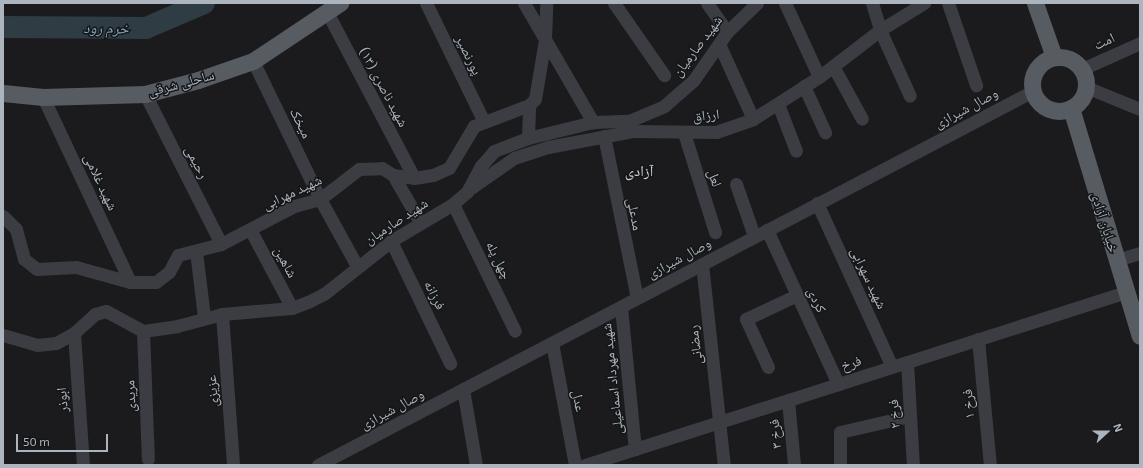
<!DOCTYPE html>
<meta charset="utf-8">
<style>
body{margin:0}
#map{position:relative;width:1143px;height:468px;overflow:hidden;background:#1b1b1d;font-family:"Exo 2","Noto Naskh Arabic",sans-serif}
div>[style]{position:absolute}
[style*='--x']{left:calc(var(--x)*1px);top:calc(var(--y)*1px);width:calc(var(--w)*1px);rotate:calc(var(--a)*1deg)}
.river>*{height:22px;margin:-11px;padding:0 11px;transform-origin:11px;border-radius:11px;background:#2f3c43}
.minor>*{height:13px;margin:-6.5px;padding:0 6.5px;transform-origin:6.5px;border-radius:6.5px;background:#3b3d43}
.major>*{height:17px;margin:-8.5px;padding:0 8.5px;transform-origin:8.5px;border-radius:8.5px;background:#575b62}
.major>.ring{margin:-8.5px;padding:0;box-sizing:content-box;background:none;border:17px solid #575b62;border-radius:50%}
span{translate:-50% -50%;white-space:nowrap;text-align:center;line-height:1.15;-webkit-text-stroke:3px #151618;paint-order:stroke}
.street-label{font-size:14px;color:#acb4bd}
.water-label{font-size:15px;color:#82a6ba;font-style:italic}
.neighbourhood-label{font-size:15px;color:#ced2d9}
.frame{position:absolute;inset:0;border:4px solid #acb4bd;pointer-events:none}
.north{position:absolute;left:1087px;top:412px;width:40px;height:40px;-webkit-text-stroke:3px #151618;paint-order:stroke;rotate:69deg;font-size:11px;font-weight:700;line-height:16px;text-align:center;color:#acb4bd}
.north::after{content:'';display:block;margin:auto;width:14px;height:18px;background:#acb4bd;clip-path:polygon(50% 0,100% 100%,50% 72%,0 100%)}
.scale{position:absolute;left:16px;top:434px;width:92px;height:18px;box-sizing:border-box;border:2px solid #acb4bd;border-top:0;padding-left:5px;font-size:12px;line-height:14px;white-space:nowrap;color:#acb4bd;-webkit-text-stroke:3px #151618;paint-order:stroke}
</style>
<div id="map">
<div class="river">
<i style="--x:3;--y:27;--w:143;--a:0.4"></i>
<i style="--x:146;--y:28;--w:63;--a:-23.3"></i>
</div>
<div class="minor">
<i style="--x:426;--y:3;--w:132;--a:64"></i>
<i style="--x:524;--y:3;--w:138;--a:59.9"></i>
<i style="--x:614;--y:3;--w:88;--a:55.2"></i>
<i style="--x:707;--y:3;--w:35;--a:55"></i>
<i style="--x:785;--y:3;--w:81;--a:65.3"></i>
<i style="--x:872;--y:3;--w:28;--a:73"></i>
<i style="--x:880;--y:30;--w:72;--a:65.6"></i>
<i style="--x:948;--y:3;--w:87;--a:71.1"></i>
<i style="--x:327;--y:12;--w:187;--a:62.3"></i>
<i style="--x:719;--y:44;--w:82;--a:65.6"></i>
<i style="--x:253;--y:61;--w:153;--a:64.1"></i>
<i style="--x:320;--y:199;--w:77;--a:61.1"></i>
<i style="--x:833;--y:66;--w:60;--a:61.3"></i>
<i style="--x:1082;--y:69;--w:64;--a:-24.1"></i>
<i style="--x:804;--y:86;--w:51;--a:65.5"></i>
<i style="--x:1086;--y:87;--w:58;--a:22.2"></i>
<i style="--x:145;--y:94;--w:168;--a:63.1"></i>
<i style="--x:43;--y:97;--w:204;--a:64.8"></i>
<i style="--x:778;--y:104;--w:50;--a:69"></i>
<i style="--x:684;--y:133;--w:104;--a:72.6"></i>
<i style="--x:604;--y:136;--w:165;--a:78.5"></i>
<i style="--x:528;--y:138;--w:33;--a:-88"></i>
<i style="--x:393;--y:175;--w:54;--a:60.1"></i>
<i style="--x:736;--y:184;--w:55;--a:70.9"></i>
<i style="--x:471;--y:188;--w:52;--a:-34.9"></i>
<i style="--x:514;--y:158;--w:36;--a:-18"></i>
<i style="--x:548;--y:147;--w:86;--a:-10.7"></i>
<i style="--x:633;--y:131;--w:83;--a:0.7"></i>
<i style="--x:716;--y:132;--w:39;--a:-19"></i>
<i style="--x:753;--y:119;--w:78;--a:-32.5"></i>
<i style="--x:819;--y:77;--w:77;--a:-37.6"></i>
<i style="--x:880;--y:30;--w:52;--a:-31.5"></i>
<i style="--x:817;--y:203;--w:180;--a:65.4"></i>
<i style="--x:453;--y:204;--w:141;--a:64"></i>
<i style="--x:3;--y:216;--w:18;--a:45"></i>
<i style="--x:16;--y:229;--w:31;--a:75"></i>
<i style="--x:24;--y:259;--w:16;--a:38"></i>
<i style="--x:37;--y:269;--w:39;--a:-3"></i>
<i style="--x:76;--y:267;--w:56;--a:15.5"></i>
<i style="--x:130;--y:282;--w:26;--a:0"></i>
<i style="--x:156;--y:282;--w:16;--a:-38"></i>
<i style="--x:169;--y:272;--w:19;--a:-62"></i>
<i style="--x:178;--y:255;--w:44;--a:-14.3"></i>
<i style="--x:221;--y:244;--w:82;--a:-27.5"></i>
<i style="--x:294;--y:206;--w:27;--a:-15"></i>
<i style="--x:320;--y:199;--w:49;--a:-37.6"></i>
<i style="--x:359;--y:169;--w:23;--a:-2"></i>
<i style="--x:382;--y:168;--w:13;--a:32"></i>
<i style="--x:393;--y:175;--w:21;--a:8"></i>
<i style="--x:414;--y:178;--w:19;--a:-9"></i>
<i style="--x:433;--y:175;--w:17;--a:-24"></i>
<i style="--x:449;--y:168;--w:49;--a:-59.2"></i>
<i style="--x:474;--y:126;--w:59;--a:-20.9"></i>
<i style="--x:529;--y:105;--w:8;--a:-45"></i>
<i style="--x:535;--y:99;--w:60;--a:-80.4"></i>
<i style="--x:545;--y:40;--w:37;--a:-88"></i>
<i style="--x:767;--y:230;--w:170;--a:65.2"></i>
<i style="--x:251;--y:231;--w:87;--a:62"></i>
<i style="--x:391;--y:241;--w:136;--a:64.2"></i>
<i style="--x:196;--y:251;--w:66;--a:83.1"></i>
<i style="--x:1116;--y:260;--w:25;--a:-16"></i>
<i style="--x:702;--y:264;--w:202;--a:83.8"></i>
<i style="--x:621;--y:307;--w:143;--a:84.4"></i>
<i style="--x:222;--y:314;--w:151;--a:85.8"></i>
<i style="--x:143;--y:331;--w:128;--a:87.8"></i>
<i style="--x:74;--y:333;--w:132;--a:86.1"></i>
<i style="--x:3;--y:335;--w:35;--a:16"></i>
<i style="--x:37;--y:345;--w:19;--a:-6"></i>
<i style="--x:56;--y:343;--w:21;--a:-29"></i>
<i style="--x:74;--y:333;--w:28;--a:-42"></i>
<i style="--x:95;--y:314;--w:11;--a:-15"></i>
<i style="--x:106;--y:311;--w:42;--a:28.4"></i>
<i style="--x:143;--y:331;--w:34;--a:-8"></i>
<i style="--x:177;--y:326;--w:47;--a:-14.9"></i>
<i style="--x:222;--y:314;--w:70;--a:-4.9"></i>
<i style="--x:292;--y:308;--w:17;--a:-21"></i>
<i style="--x:308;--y:302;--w:18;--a:-27"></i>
<i style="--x:324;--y:294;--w:85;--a:-38.3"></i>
<i style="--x:391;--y:241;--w:72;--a:-30.8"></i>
<i style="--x:453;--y:204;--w:18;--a:-41"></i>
<i style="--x:467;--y:192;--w:30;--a:-62"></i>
<i style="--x:481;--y:166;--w:20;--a:-49"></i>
<i style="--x:494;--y:151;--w:36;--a:-21"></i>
<i style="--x:528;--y:138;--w:67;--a:-13.8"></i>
<i style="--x:593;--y:122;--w:36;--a:-2"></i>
<i style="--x:629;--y:121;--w:38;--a:-23"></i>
<i style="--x:664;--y:106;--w:38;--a:-41"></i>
<i style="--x:693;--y:81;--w:60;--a:-55.2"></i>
<i style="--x:727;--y:32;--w:42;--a:-44"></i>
<i style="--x:978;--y:339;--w:127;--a:84.6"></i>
<i style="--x:552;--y:343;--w:124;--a:79.3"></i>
<i style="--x:907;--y:362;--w:103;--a:86.7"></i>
<i style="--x:768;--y:367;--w:53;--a:-114.6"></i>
<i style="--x:746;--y:319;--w:56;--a:-25.2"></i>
<i style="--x:463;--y:389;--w:77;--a:80.3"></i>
<i style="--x:788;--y:400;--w:65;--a:84.7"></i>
<i style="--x:318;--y:465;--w:807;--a:-27.61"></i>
<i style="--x:585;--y:465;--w:568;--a:-17.73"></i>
<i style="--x:840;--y:465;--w:33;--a:-90"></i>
<i style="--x:840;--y:432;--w:72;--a:-12.9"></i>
</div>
<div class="major">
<i style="--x:1035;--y:3;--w:57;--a:70.6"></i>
<i class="ring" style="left:1032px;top:57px;width:37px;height:37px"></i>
<i style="--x:3;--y:93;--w:40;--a:5.7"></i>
<i style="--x:43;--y:97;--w:102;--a:-1.7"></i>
<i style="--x:145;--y:94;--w:55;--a:-14.8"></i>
<i style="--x:198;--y:80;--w:58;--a:-19.1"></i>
<i style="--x:253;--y:61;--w:105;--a:-33.7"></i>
<i style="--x:1071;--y:108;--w:238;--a:73.2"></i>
</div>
<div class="street-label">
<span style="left:1104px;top:41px;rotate:-25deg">امت</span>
<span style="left:697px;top:46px;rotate:-53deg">شهید صارمیان</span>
<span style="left:469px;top:55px;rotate:64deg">پورنصیر</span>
<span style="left:181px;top:83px;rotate:-15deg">ساحلی شرقی</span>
<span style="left:384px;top:87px;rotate:62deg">شهید ناصری (۱۳)</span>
<span style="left:966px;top:108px;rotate:-28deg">وصال شیرازی</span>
<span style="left:706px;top:115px;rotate:-6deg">ارزاق</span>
<span style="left:301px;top:123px;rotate:64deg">میخک</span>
<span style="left:197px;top:162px;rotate:63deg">رحیمی</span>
<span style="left:715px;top:178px;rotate:73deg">لعل</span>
<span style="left:101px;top:182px;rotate:65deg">شهید غلامی</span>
<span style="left:292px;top:192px;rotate:-25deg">شهید مهرابی</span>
<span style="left:635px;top:214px;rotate:79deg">مدعلی</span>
<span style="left:396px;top:221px;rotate:-33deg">شهید صارمیان</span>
<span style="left:1105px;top:222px;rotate:73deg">خیابان آزادی</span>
<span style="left:679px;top:258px;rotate:-28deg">وصال شیرازی</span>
<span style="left:499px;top:260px;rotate:64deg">چهل پله</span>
<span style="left:286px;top:262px;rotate:62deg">شاهين</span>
<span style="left:869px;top:278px;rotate:65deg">شهید سهرابی</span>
<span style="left:435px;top:295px;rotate:64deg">فرزانه</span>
<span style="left:817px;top:300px;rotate:65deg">کردی</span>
<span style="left:695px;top:345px;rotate:-97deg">رمضانی</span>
<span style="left:851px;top:363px;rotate:-18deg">فرخ</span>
<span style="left:612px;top:379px;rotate:-96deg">شهید مهرداد اسماعیلی</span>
<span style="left:212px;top:391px;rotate:-94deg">عزیزی</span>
<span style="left:130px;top:396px;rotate:-92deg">مریدی</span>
<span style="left:62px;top:400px;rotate:-94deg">ابوذر</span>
<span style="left:579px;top:401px;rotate:80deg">عدل</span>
<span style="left:968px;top:404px;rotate:-95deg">فرخ ۱</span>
<span style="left:392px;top:409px;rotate:-28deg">وصال شیرازی</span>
<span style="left:894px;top:414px;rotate:-94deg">فرخ ۲</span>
<span style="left:775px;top:434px;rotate:-96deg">فرخ ۳</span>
</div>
<div class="water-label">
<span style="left:106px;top:28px;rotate:1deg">خرم رود</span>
</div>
<div class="neighbourhood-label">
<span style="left:639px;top:171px">آزادی</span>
</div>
<div class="frame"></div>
<div class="north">N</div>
<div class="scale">50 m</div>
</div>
